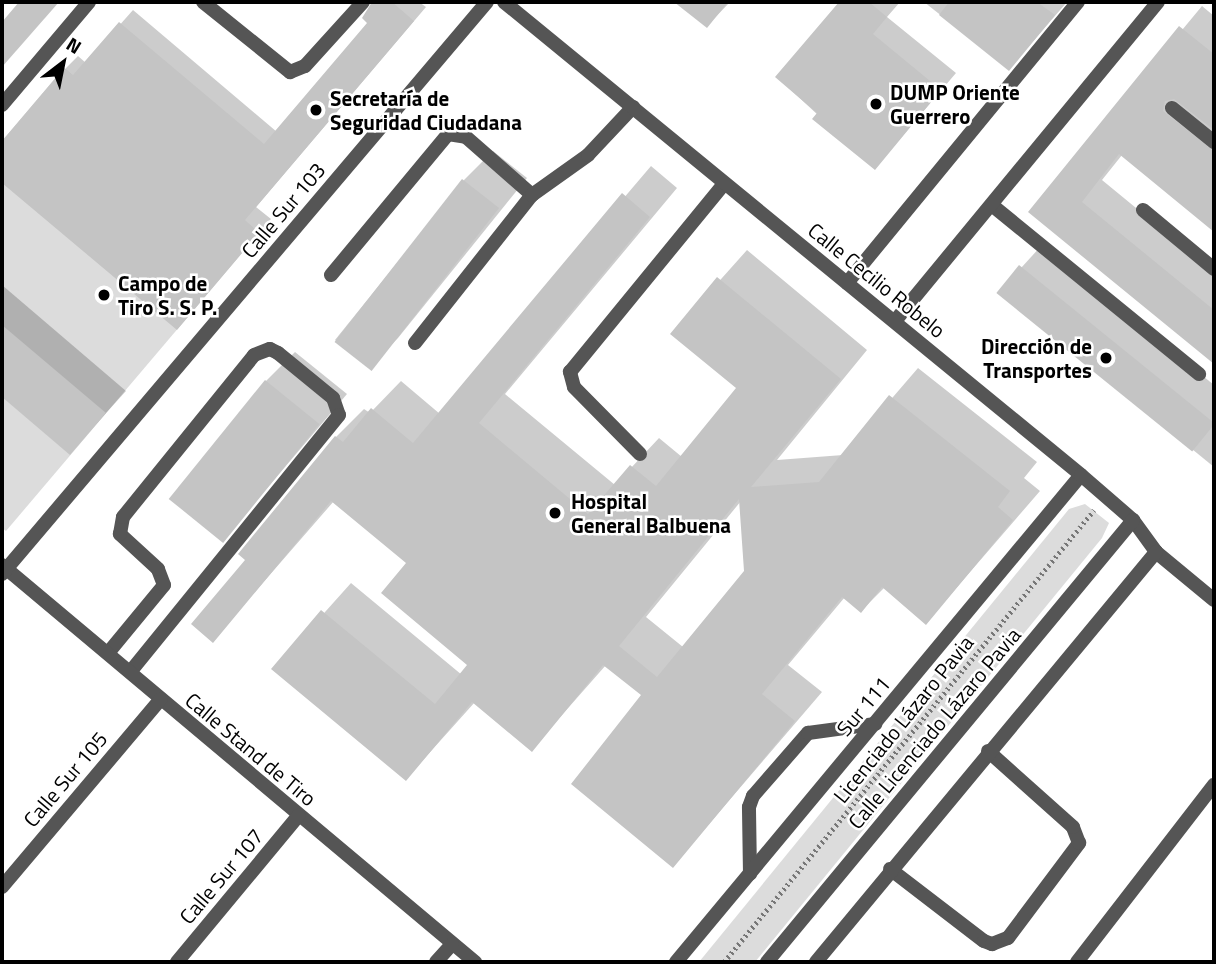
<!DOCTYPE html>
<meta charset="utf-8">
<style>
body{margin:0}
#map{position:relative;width:1216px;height:964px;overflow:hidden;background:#fff;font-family:"Titillium Web",sans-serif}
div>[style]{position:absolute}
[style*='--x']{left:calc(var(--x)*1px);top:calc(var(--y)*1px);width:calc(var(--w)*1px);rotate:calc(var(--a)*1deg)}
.green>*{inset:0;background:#dcdcdc}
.shadow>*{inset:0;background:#0003}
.building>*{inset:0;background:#c4c4c4;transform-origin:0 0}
.path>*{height:4.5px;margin-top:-2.25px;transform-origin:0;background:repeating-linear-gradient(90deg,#777 0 2px,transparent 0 5.5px)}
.service>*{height:14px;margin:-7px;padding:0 7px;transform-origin:7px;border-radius:7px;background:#555}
.minor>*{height:14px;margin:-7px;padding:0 7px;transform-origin:7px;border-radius:7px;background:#555}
.tertiary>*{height:14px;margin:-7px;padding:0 7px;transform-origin:7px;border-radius:7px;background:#555}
.dots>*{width:19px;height:19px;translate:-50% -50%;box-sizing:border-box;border:4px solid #fff;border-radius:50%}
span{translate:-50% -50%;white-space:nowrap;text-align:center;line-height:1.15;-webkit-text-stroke:5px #fff;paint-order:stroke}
.poi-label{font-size:21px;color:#000;font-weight:700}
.left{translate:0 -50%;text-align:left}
.right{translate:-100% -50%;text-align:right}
.street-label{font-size:21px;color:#000}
.frame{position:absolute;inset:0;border:4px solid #000;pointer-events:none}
.north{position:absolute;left:28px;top:28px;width:70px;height:70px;-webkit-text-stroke:5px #fff;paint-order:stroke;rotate:32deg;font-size:19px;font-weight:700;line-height:28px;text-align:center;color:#000}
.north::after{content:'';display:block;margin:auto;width:24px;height:32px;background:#000;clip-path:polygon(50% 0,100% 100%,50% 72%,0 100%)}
</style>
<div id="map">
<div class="green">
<i style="clip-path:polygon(64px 68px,259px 233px,6px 531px,2px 528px,2px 141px)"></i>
<i style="clip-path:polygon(1085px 504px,1109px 523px,1102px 538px,755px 962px,699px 962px,1069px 509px)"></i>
</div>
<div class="shadow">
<i style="clip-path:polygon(373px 2px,419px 2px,426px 7px,256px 207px,271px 219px,176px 327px,2px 181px,2px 144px,65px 69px,78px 56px,86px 63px,133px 10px,277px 132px,370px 22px)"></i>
<i style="clip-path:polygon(676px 2px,730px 2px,707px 26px)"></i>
<i style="clip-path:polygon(840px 2px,900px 2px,887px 17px,956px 73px,875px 168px,777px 77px)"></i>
<i style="clip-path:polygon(924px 2px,1067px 2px,1009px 69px)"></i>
<i style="clip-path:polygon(1202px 6px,1214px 16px,1214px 229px,1122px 155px,1102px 180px,1214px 272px,1214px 362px,1031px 212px)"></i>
<i style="clip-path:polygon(493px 151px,527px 178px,398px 338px,369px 367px,335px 340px,464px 180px)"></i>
<i style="clip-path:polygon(evenodd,651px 166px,677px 188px,505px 394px,615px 485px,659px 438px,682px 457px,738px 388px,672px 334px,747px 250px,867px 350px,777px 460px,843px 455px,918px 368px,1037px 462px,1024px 478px,1040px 491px,926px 623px,885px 587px,861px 611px,845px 597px,788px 665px,822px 692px,673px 866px,644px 695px,606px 665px,532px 749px,475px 702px,406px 779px,274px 669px,351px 583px,462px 675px,470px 665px,409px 563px,334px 501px,213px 640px,248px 560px,336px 437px,364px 409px,370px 413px,401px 381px,440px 414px,651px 166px,741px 501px,745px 571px,683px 647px,646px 617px,741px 501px)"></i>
<i style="clip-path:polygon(1042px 245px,1214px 385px,1214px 467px,999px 292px)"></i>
<i style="clip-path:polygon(2px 285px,126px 391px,70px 453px,2px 395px)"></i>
<i style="clip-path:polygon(295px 352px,347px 394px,223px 540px,266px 381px)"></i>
</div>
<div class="building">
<i style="clip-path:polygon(19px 2px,59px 2px,2px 67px,2px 22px)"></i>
<i style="clip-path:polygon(372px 2px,392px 2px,414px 21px,245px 220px,259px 233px,177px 330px,2px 183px,2px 141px,64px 68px,73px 75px,119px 22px,264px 144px,367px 23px,362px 18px)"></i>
<i style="clip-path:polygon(674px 2px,728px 2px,707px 28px)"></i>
<i style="clip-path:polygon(839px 2px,869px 2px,887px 17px,873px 34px,941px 90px,875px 170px,812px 119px,817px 113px,775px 77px)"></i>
<i style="clip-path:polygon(949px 2px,1037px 2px,1055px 15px,1009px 71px,939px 15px)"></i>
<i style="clip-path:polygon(1179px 26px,1214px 54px,1214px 130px,1174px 99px,1165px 101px,1163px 111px,1214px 151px,1214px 232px,1119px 154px,1082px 202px,1214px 310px,1214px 364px,1028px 212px)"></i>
<i style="left:462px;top:179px;width:47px;height:207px;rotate:38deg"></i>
<i style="clip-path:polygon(evenodd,622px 193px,650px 217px,479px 423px,588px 514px,630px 465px,656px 486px,736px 388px,670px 334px,717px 277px,841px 379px,751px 487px,819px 482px,889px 395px,1010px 491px,998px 507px,1013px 520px,926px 625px,882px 587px,861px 613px,842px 597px,762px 694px,795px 721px,673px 868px,571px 784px,641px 695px,603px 665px,532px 752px,472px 702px,406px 781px,271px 669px,321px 610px,435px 704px,467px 665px,381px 593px,406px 563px,331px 501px,213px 643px,191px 624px,245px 560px,238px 554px,335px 436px,343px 442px,371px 408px,413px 443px,622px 193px,739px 499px,744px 571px,657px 677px,619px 646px,739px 499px)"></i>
<i style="left:1019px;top:265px;width:252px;height:36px;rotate:39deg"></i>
<i style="clip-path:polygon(2px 325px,106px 413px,70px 455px,2px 397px)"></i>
<i style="left:265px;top:380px;width:70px;height:153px;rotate:39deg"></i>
</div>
<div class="path">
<i style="--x:724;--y:962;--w:584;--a:-50.7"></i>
</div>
<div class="service">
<i style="--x:203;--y:2;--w:112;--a:38.8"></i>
<i style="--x:290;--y:72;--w:16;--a:-22"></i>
<i style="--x:305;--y:66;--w:86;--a:-47.8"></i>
<i style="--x:2;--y:105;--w:135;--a:-49.8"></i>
<i style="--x:1172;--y:108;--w:54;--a:39"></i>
<i style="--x:993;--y:206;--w:266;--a:39.2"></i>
<i style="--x:1143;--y:210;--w:92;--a:39.7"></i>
<i style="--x:331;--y:275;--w:183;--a:-50.3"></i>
<i style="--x:448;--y:134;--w:18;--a:9"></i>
<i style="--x:466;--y:137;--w:88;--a:41.3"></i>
<i style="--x:847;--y:283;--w:364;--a:-50.6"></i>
<i style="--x:895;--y:321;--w:413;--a:-50.5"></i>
<i style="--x:415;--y:343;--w:189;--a:-51.7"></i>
<i style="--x:532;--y:195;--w:69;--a:-35.5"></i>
<i style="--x:588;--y:155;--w:66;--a:-46.8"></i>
<i style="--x:640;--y:454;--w:94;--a:-134.6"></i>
<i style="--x:574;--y:387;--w:16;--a:-105"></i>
<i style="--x:570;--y:372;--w:243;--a:-50.7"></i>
<i style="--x:108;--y:653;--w:88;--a:-50.5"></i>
<i style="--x:164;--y:585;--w:17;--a:-111"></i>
<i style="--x:158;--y:569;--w:52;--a:-137.4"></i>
<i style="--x:120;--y:534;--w:17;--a:-80"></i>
<i style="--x:123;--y:517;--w:208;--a:-51"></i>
<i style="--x:254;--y:355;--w:17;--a:-21"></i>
<i style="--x:270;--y:349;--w:9;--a:27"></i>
<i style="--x:278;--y:353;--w:71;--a:39.3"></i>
<i style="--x:333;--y:398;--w:18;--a:71"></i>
<i style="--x:339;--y:415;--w:331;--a:129.1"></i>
<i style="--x:890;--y:869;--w:118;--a:37.5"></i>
<i style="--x:984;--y:941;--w:9;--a:21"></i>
<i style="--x:992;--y:944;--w:17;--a:-21"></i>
<i style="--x:1008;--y:938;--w:119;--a:-53.2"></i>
<i style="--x:1079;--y:843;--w:17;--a:-111"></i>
<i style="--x:1073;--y:827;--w:114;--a:-138.2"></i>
<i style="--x:750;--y:874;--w:67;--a:-90.9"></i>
<i style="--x:749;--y:807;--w:12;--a:-70"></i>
<i style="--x:753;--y:796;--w:84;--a:-48.9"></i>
<i style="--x:808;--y:733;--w:68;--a:-7.7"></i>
</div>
<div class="minor">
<i style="--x:2;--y:565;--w:618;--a:40.01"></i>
<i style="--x:2;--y:574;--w:750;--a:-49.71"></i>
<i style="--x:2;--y:887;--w:246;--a:-49.8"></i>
<i style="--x:177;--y:962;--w:190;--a:-50.3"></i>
<i style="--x:436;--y:962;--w:24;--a:-48"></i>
<i style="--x:676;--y:962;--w:633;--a:-50.25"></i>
<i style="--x:1077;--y:962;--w:224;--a:-52.3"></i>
</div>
<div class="tertiary">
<i style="--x:504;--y:2;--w:746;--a:39.34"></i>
<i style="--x:1081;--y:475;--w:69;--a:40.9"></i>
<i style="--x:1133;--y:520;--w:39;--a:54"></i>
<i style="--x:1156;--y:552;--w:75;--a:39.6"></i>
<i style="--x:767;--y:962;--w:574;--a:-50.37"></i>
<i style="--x:816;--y:962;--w:533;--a:-50.33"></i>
</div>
<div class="dots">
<i style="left:876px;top:104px;background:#000"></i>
<i style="left:316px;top:110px;background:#000"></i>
<i style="left:104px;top:295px;background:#000"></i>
<i style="left:1106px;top:358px;background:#000"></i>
<i style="left:555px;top:513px;background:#000"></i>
</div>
<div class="poi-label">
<span class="left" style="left:890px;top:104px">DUMP Oriente<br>Guerrero</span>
<span class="left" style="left:330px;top:110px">Secretaría de<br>Seguridad Ciudadana</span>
<span class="left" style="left:118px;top:295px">Campo de<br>Tiro S. S. P.</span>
<span class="right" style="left:1092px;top:358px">Dirección de<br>Transportes</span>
<span class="left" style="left:571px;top:513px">Hospital<br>General Balbuena</span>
</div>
<div class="street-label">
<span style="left:283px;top:210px;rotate:-50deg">Calle Sur 103</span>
<span style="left:877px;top:280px;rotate:39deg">Calle Cecilio Robelo</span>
<span style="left:863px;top:706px;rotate:-50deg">Sur 111</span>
<span style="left:903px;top:719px;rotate:-51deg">Licenciado Lázaro Pavia</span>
<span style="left:934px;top:728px;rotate:-50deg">Calle Licenciado Lázaro Pavia</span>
<span style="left:251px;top:749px;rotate:40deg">Calle Stand de Tiro</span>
<span style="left:65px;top:779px;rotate:-50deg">Calle Sur 105</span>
<span style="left:221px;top:876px;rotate:-50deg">Calle Sur 107</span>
</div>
<div class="frame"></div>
<div class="north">N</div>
</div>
